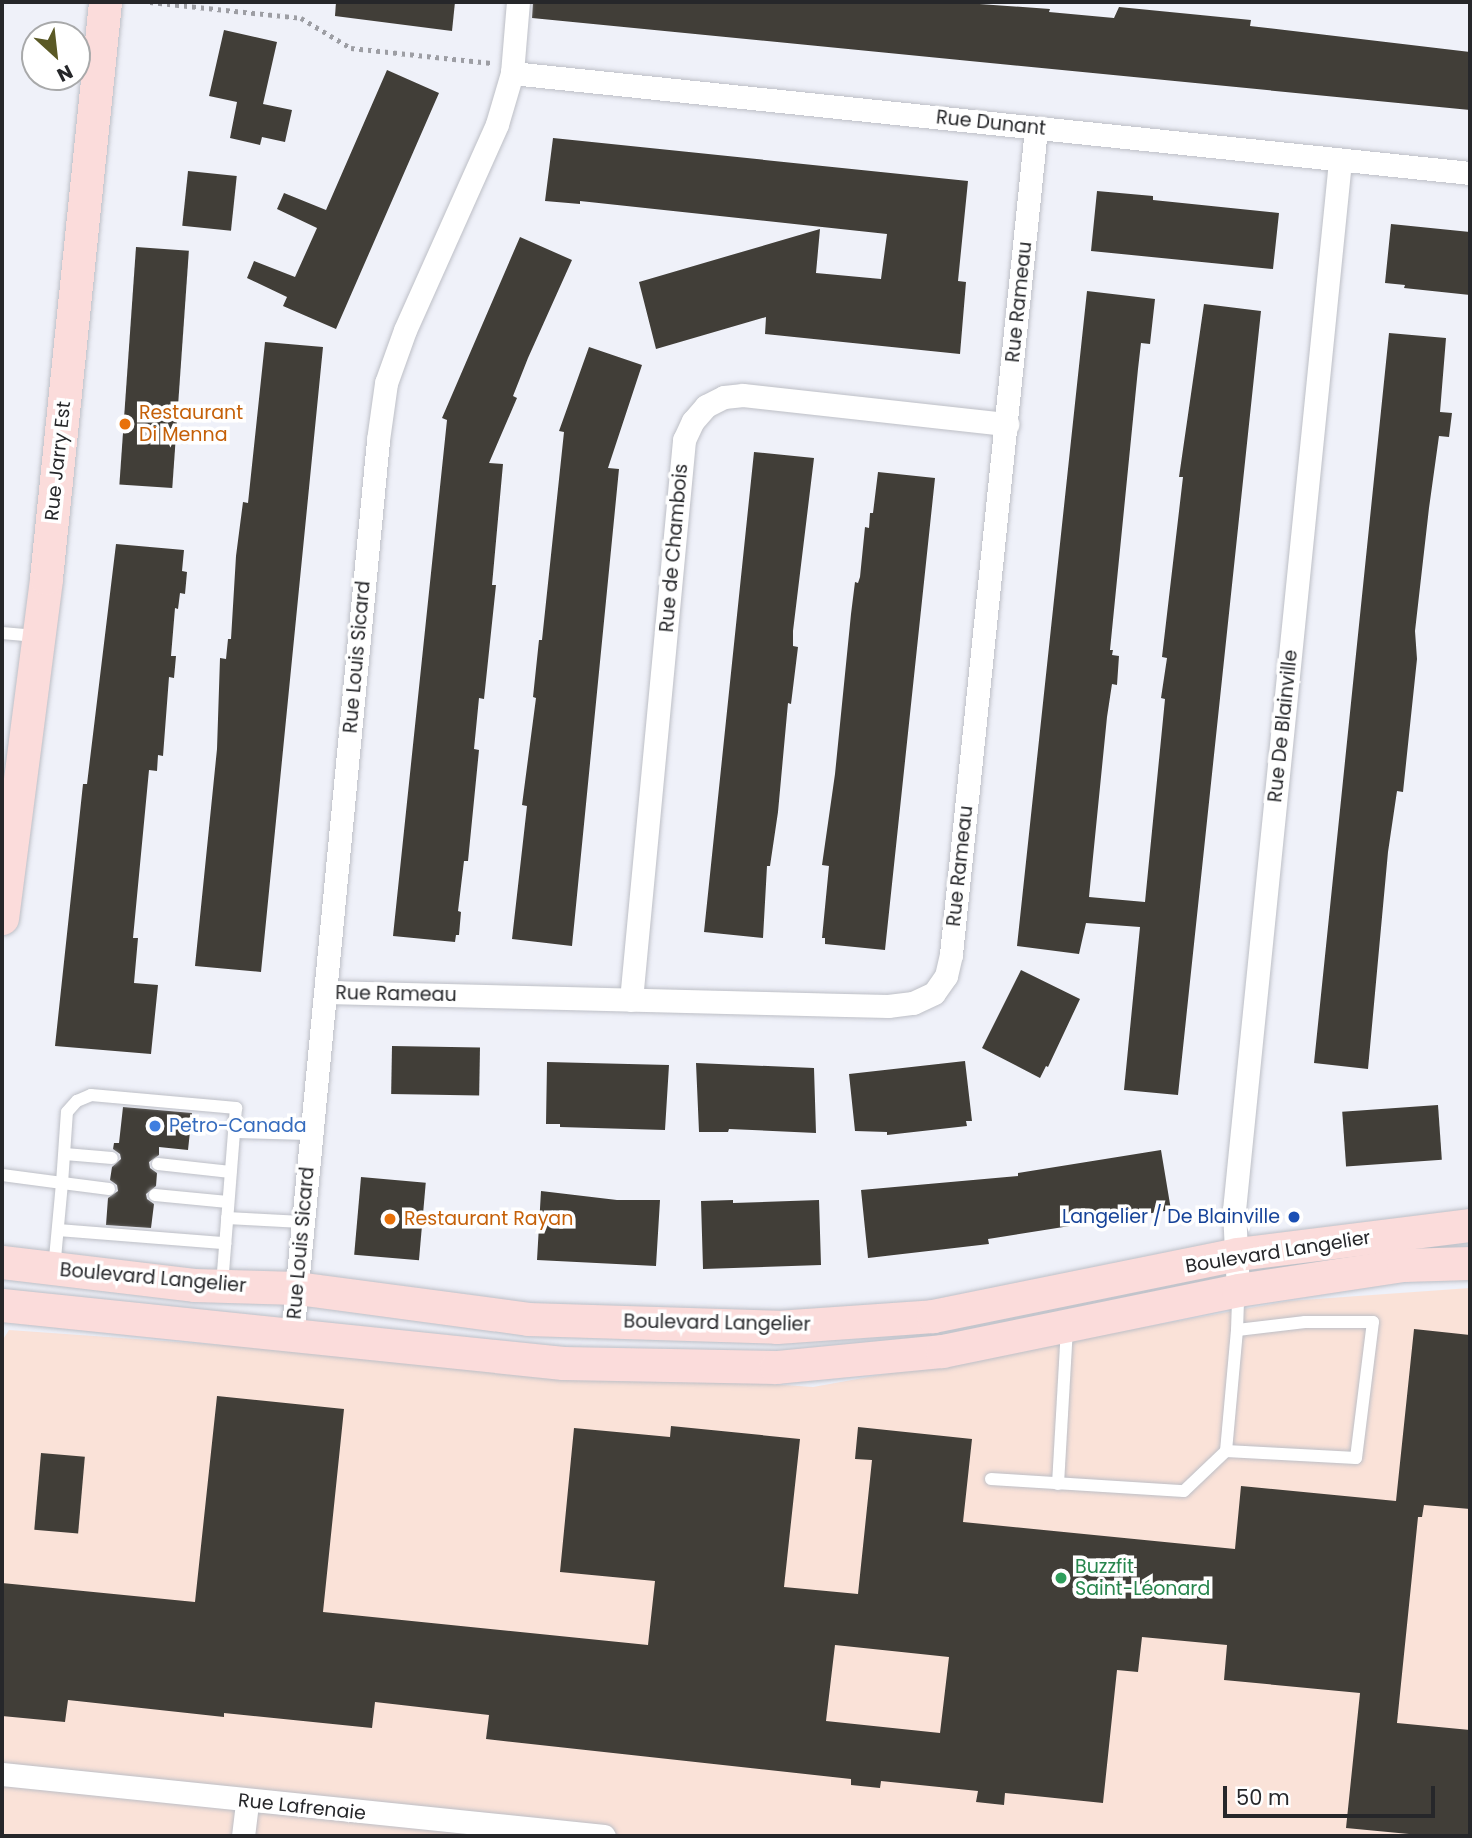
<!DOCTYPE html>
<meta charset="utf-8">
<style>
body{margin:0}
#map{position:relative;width:1472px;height:1838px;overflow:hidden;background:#eff1f9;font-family:Poppins,sans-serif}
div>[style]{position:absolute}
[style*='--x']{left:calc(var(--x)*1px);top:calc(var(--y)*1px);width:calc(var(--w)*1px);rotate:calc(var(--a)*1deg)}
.industrial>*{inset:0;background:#fae2d8}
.building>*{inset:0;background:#413e38;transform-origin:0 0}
.path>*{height:4.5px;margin-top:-2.25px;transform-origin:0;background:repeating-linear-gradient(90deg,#9d9ea4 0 3.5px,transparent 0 8.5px)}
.roads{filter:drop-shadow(0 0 2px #bdbfc6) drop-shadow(0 0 2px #bdbfc6)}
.lane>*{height:12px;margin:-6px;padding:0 6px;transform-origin:6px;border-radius:6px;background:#fff}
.street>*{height:23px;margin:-11.5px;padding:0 11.5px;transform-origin:11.5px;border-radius:11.5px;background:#fff}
.secondary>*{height:33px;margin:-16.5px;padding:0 16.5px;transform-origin:16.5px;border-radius:16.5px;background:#fbdcdb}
.dots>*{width:19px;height:19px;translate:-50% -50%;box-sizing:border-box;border:4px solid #fff;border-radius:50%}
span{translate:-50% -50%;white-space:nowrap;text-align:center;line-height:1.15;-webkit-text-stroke:7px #fff;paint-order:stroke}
.street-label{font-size:19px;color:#26272a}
.food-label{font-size:19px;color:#c56008}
.left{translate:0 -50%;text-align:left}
.shop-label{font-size:19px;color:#366cbe}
.transit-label{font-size:19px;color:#164399}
.right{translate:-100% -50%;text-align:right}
.leisure-label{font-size:19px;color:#27864d}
.frame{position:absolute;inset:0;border:4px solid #26272a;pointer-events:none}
.north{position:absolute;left:21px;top:21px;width:70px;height:70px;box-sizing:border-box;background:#fff;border:2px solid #a8a9aa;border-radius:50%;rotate:153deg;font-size:19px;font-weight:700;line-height:28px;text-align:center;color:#26272a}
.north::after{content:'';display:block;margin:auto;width:24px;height:32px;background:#5a5925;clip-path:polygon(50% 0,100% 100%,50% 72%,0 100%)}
.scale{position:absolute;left:1223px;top:1786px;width:212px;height:32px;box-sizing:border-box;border:4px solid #26272a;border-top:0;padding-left:9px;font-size:21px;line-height:24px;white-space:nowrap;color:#26272a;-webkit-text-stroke:5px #fff;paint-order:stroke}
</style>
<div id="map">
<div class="industrial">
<i style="clip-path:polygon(1470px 1288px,1470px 1836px,2px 1836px,2px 1341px,9px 1330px,813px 1387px,1288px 1301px)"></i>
</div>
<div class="building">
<i style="clip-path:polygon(336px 2px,455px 2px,452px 31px,335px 16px)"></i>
<i style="clip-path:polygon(533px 2px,951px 2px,1050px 9px,1049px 12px,1114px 18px,1119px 7px,1251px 20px,1250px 26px,1470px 52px,1470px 110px,532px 18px)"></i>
<i style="clip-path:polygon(224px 30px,277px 42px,263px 104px,292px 110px,285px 142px,262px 137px,260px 145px,230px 138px,237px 102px,209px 96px)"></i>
<i style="clip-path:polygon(387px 70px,439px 93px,336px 329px,283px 306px,287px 297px,247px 278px,254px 261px,295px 277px,317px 228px,277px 209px,284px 193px,326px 210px)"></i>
<i style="clip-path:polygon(553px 138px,968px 181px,958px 281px,966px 282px,960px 354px,765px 334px,766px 317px,656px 349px,639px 282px,820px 229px,816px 273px,881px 279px,887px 234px,580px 201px,580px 204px,545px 201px)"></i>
<i style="left:188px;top:171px;width:49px;height:55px;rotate:6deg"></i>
<i style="clip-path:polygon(1097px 191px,1153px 196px,1153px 200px,1279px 213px,1273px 269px,1091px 251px)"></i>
<i style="clip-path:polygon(1391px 224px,1470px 232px,1470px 295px,1404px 288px,1405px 285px,1385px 283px)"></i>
<i style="clip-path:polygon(520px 237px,572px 260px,528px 358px,513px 396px,517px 398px,489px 463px,503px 464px,492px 585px,496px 585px,484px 699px,479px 698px,474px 749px,479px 750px,468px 861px,464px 861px,458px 911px,461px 912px,459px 935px,456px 935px,455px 942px,393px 936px,447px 420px,442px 418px)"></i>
<i style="left:136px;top:247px;width:53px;height:238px;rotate:4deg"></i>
<i style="clip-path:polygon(1087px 291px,1155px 299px,1150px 344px,1141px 343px,1138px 369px,1110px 650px,1113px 650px,1112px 655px,1119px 656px,1117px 685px,1112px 684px,1107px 717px,1089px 897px,1145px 902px,1165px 699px,1161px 698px,1167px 658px,1162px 657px,1183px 477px,1179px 477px,1204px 304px,1261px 311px,1178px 1095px,1124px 1090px,1140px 927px,1086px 923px,1079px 954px,1017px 946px)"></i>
<i style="clip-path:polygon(1389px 333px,1446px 338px,1440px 412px,1452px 413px,1449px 437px,1439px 436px,1429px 508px,1415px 631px,1417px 659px,1403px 792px,1397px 791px,1388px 852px,1368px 1069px,1314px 1063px)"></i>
<i style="clip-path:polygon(265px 342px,323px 347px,261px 972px,195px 966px,217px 749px,220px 658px,226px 659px,228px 639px,231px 639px,236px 556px,243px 502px,248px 503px)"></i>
<i style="clip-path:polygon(589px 347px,642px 365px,608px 468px,619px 469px,572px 946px,512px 939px,527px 806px,522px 805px,536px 698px,533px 697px,539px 640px,542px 640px,564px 432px,559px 431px)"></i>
<i style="clip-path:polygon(754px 452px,814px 458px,793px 631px,793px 646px,798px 647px,791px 704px,788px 703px,778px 812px,770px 866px,767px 866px,763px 938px,704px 932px)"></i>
<i style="clip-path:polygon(878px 472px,935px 478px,885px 950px,825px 944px,825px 938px,822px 938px,829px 866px,822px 865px,835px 774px,851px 614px,855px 582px,858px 583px,860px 577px,865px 527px,869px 528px,870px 513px,873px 513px)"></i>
<i style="clip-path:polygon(116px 544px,184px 550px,182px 571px,187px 572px,185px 594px,180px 593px,178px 609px,175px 608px,171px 656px,176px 656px,174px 678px,169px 677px,163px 756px,158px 755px,157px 771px,149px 770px,133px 938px,138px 938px,134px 983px,158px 985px,151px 1054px,55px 1046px,83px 784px,87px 784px)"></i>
<i style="clip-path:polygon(1021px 970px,1080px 999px,1048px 1067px,1046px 1066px,1040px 1078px,982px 1048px)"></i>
<i style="left:392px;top:1046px;width:88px;height:48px;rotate:1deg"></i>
<i style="clip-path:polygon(965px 1061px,972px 1121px,966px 1121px,967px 1126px,887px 1135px,887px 1132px,855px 1131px,849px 1074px)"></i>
<i style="clip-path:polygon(547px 1062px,669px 1065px,665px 1130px,560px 1127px,560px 1124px,546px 1124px)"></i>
<i style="clip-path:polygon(696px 1063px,814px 1068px,816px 1133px,729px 1129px,728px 1132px,699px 1132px)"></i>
<i style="left:1438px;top:1105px;width:55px;height:96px;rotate:86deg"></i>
<i style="clip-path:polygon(123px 1107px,192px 1113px,188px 1150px,159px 1147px,159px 1155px,149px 1162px,150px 1168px,157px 1173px,156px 1186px,146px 1194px,147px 1199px,154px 1204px,151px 1228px,106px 1225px,108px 1198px,118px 1191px,117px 1185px,110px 1180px,112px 1167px,121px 1159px,120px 1154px,113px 1149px,114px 1143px,119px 1143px)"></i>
<i style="clip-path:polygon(1161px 1150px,1171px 1210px,988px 1239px,989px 1244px,868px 1258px,861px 1190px,1018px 1176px,1018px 1173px)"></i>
<i style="left:361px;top:1177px;width:65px;height:78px;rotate:5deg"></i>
<i style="clip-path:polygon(541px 1191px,617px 1200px,660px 1200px,656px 1266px,537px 1260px)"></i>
<i style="clip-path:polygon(733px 1200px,733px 1203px,819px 1200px,821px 1265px,703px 1269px,701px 1201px)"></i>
<i style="clip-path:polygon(evenodd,1414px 1329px,1470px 1335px,1470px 1509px,1424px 1505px,1422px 1517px,1418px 1517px,1397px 1723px,1470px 1730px,1470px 1836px,1430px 1836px,1346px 1828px,1360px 1693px,1224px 1680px,1227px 1645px,1142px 1637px,1138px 1672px,1117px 1670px,1103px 1803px,1005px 1793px,1004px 1805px,976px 1802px,978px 1791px,881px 1781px,880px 1788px,851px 1785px,851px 1779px,486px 1739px,489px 1715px,375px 1702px,372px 1728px,224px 1713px,224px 1717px,68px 1700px,65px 1722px,2px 1716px,2px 1583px,195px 1602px,217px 1396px,344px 1409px,323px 1612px,648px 1645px,655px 1581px,560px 1572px,574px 1428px,670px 1437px,671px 1426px,800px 1439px,784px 1587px,858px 1594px,872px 1460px,855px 1459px,858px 1427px,972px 1439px,963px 1522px,1235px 1549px,1241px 1486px,1396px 1501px,1414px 1329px,835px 1645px,949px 1657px,940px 1733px,826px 1721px,835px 1645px)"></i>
<i style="left:41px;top:1453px;width:44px;height:77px;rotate:5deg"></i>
</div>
<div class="path">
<i style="--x:150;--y:2;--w:152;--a:6"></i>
<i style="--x:301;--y:18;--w:58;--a:31"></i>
<i style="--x:351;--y:48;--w:141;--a:6.1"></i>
</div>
<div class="roads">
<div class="lane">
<i style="--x:2;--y:633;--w:34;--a:5"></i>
<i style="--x:65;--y:1154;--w:47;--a:4.9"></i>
<i style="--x:158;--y:1164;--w:73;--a:6.3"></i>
<i style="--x:2;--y:1175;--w:61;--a:7.6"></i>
<i style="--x:62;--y:1183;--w:86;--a:95.3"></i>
<i style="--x:109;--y:1189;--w:47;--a:-172.7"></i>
<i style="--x:62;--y:1183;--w:71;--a:-86"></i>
<i style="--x:67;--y:1112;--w:15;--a:-48"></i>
<i style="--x:77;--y:1101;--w:15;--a:-23"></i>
<i style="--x:91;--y:1095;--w:146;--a:5.1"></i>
<i style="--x:236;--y:1108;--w:24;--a:95"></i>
<i style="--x:155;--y:1195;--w:73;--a:5.5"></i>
<i style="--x:227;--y:1218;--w:75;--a:3.1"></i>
<i style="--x:58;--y:1230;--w:168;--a:4.5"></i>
<i style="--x:222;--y:1285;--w:153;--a:-85.5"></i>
<i style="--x:234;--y:1132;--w:77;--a:1.5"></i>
<i style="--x:1226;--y:1451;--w:121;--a:-84.8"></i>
<i style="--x:991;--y:1479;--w:193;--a:3.6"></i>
<i style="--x:1184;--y:1491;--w:58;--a:-43.6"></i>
<i style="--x:1226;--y:1451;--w:130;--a:3.1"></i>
<i style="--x:1356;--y:1458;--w:137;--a:-82.9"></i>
<i style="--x:1373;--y:1322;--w:68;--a:180"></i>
<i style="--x:1305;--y:1322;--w:68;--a:173.3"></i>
<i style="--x:1237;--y:1330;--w:37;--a:-88"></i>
<i style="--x:1058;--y:1484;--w:157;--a:-86.7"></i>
</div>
<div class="street">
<i style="--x:512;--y:73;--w:963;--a:5.96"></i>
<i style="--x:326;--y:992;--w:562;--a:1.43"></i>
<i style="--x:888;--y:1006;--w:25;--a:-7"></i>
<i style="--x:913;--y:1003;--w:23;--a:-25"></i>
<i style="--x:934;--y:993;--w:21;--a:-55"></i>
<i style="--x:946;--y:976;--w:23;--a:-77"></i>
<i style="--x:951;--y:954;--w:830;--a:-84.12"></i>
<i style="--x:631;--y:1000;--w:563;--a:-84.59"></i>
<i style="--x:684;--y:440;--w:21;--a:-65"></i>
<i style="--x:693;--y:421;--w:20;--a:-49"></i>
<i style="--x:706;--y:406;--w:20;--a:-27"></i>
<i style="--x:724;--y:397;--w:19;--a:-6"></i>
<i style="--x:743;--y:395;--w:266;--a:6.3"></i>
<i style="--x:1238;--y:1290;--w:80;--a:-92.9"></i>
<i style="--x:1234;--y:1210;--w:1054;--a:-84.23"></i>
<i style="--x:292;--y:1337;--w:901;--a:-84.52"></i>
<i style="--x:378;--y:440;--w:58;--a:-82"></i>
<i style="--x:386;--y:383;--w:56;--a:-70.3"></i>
<i style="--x:405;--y:330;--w:226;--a:-65.9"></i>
<i style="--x:497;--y:124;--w:53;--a:-73.6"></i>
<i style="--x:512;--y:73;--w:71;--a:-85.2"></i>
<i style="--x:2;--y:1774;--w:605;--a:5.88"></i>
<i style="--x:243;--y:1836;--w:35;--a:-83"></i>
</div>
<div class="secondary">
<i style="--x:2;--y:918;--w:343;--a:-82.6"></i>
<i style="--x:46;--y:578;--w:579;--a:-84.15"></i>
<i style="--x:2;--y:1262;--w:193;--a:6.8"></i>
<i style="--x:194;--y:1285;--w:103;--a:1.7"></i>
<i style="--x:297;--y:1288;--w:233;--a:7.6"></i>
<i style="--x:528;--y:1319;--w:249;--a:1.8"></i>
<i style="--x:777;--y:1327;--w:156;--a:-4"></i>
<i style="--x:933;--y:1316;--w:310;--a:-11.5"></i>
<i style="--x:1237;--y:1254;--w:235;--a:-7.1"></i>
<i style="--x:2;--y:1305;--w:564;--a:5.9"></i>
<i style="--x:563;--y:1363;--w:213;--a:1.1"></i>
<i style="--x:776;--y:1367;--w:167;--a:-5.5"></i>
<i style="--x:942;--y:1351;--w:302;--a:-11.6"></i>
<i style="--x:1238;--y:1290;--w:167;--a:-8.6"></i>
<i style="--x:1403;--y:1265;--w:67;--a:-1.7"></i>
</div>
</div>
<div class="dots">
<i style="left:125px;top:424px;background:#e8710a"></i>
<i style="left:155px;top:1126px;background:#3f7fe0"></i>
<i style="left:1294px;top:1217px;background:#1a4fb4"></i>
<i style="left:390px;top:1219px;background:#e8710a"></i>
<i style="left:1061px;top:1578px;background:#2e9e5b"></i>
</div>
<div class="street-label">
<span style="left:991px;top:123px;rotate:6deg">Rue Dunant</span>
<span style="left:1019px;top:302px;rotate:-84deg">Rue Rameau</span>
<span style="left:58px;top:461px;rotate:-84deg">Rue Jarry Est</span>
<span style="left:674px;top:548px;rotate:-85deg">Rue de Chambois</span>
<span style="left:357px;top:657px;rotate:-85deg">Rue Louis Sicard</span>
<span style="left:1283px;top:726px;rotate:-84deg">Rue De Blainville</span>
<span style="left:960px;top:866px;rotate:-84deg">Rue Rameau</span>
<span style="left:396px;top:994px;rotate:1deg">Rue Rameau</span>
<span style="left:301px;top:1243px;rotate:-85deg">Rue Louis Sicard</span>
<span style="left:1278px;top:1252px;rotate:-9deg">Boulevard Langelier</span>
<span style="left:153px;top:1278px;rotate:5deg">Boulevard Langelier</span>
<span style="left:717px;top:1323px;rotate:1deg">Boulevard Langelier</span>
<span style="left:302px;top:1807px;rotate:6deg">Rue Lafrenaie</span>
</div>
<div class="food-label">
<span class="left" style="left:139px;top:424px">Restaurant<br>Di Menna</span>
<span class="left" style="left:404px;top:1219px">Restaurant Rayan</span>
</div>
<div class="shop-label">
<span class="left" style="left:169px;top:1126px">Petro-Canada</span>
</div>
<div class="transit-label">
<span class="right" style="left:1280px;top:1217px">Langelier / De Blainville</span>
</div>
<div class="leisure-label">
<span class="left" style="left:1075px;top:1578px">Buzzfit<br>Saint-Léonard</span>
</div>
<div class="frame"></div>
<div class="north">N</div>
<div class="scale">50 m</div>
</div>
